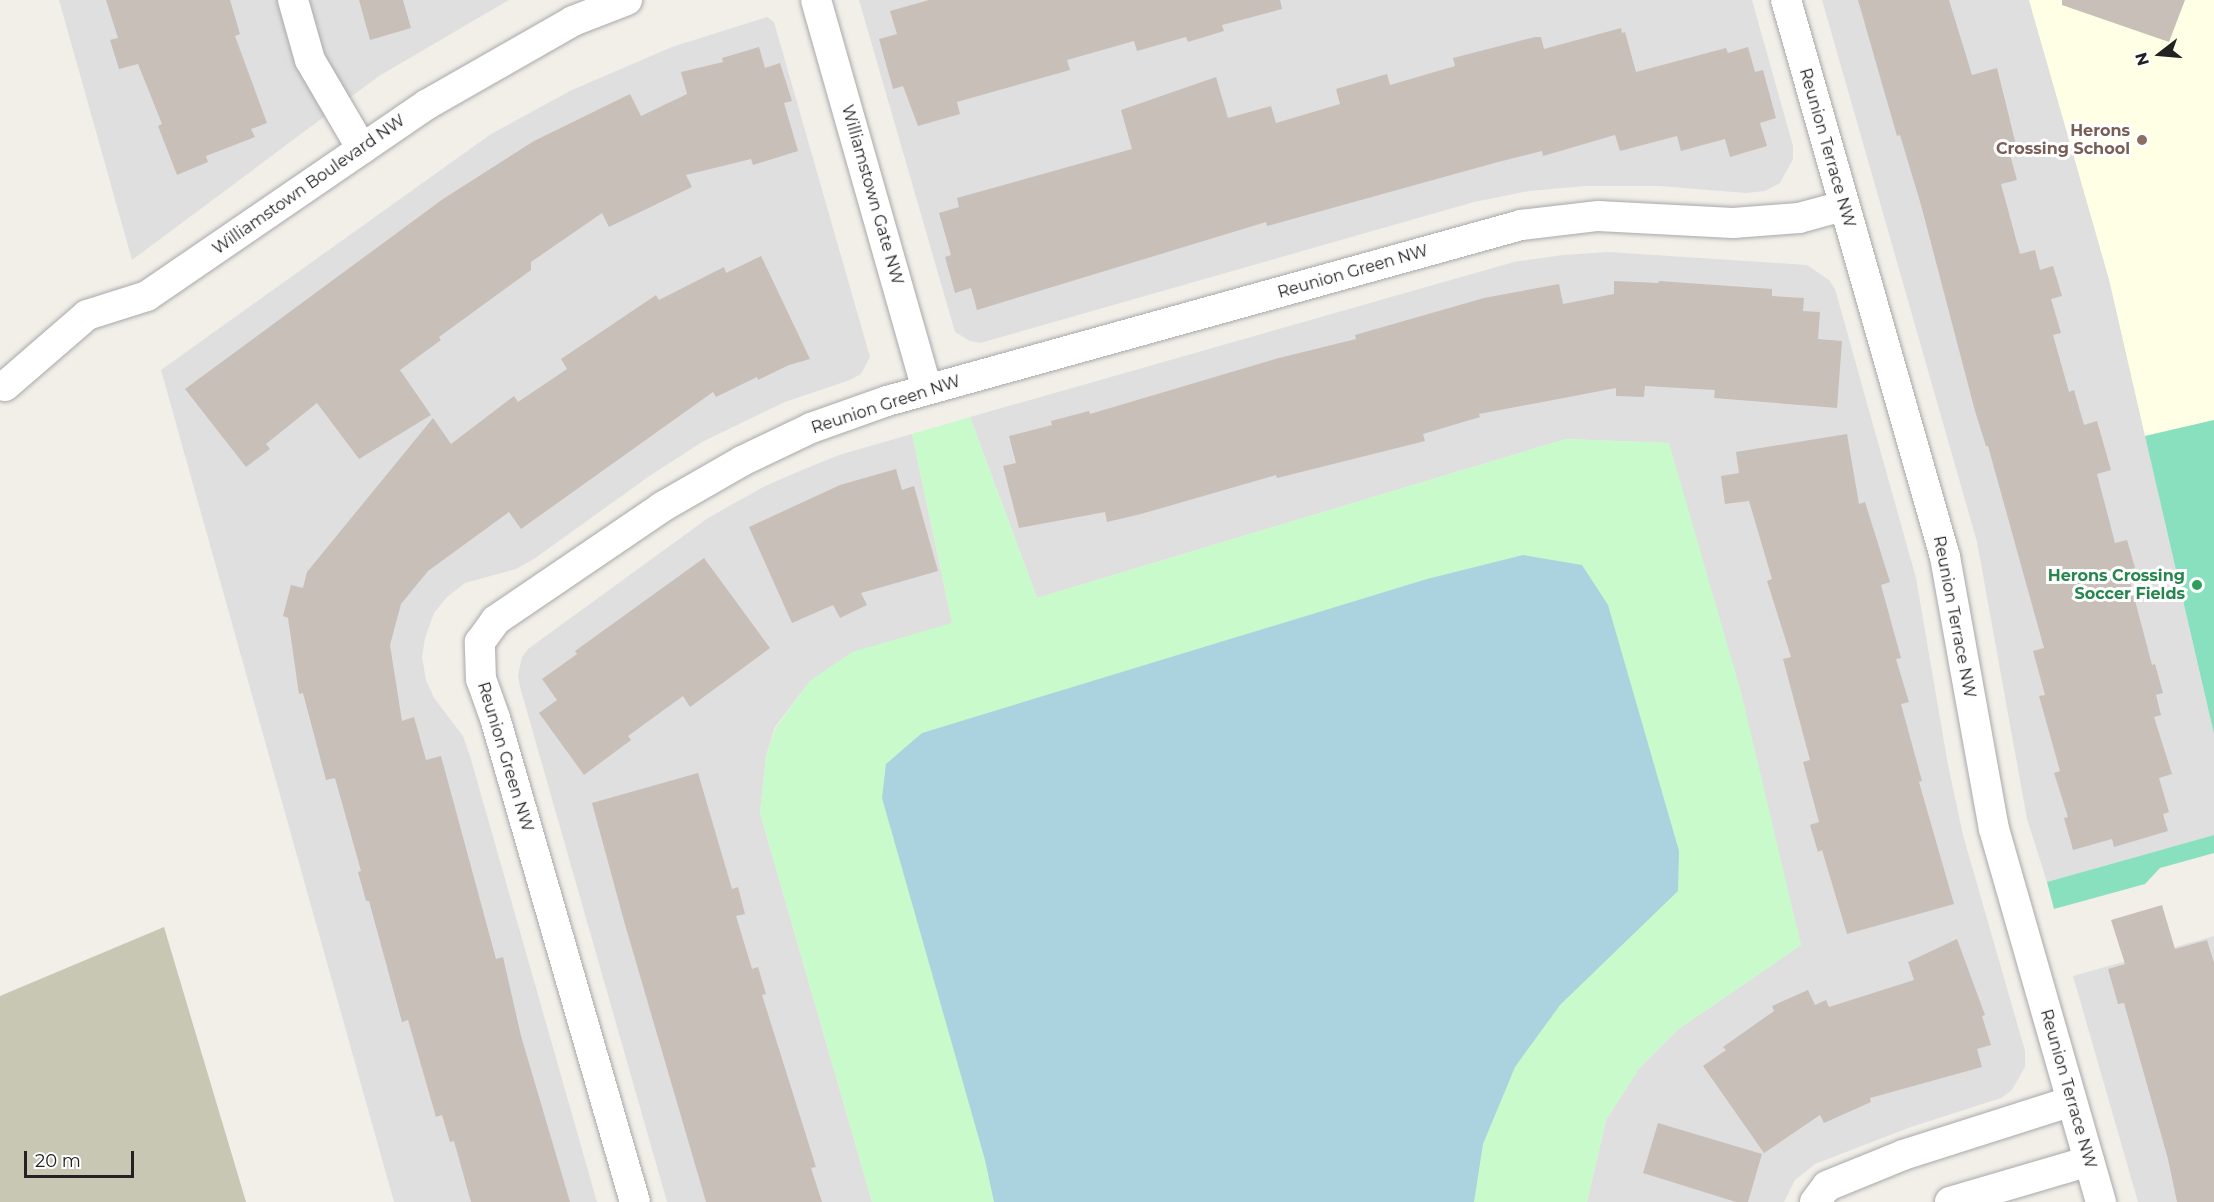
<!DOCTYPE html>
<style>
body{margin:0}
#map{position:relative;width:2214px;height:1202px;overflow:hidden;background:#f2efe9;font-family:Montserrat,sans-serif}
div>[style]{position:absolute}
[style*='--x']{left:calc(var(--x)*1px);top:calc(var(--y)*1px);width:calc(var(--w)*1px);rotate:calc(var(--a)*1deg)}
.residential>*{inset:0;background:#e0dfdf}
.education>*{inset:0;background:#ffffe5}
.construction>*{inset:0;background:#c7c7b4}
.park>*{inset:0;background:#c8facc}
.pitch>*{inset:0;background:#88e0be}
.water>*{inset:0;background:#aad3df}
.building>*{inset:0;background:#c7bfb8}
.roads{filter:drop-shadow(0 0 2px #a9a9a9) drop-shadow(0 0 2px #a9a9a9)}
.minor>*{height:30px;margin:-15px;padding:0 15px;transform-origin:15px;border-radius:15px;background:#fff}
.dots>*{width:16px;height:16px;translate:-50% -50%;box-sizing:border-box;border:3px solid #fff;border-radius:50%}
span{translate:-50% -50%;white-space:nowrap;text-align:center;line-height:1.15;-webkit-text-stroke:6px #fff;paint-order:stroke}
.education-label{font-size:16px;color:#785e54;font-weight:700}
.right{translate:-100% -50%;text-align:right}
.street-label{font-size:16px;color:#222}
.leisure-label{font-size:16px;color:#27864d;font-weight:700}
.north{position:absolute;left:2130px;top:24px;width:60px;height:60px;-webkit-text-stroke:4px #fff;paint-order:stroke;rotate:254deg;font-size:16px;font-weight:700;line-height:24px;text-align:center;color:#222}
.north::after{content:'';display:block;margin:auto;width:21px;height:27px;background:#222;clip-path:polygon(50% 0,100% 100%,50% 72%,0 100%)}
.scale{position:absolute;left:24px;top:1151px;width:110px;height:27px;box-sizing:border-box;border:3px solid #222;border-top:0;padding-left:8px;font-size:18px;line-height:21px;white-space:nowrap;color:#222;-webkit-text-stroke:4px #fff;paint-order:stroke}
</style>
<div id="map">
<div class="residential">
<i style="clip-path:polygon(59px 0,509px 0,379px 76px,132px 260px)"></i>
<i style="clip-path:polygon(859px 0,1752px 0,1793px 146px,1793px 159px,1780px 183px,1765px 191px,1746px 193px,1659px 186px,1585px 186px,1529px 191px,1474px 202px,980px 343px,970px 341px,955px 332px)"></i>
<i style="clip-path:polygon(1822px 0,2029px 0,2109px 279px,2214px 734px,2214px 835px,2047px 882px,2027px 819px,1977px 542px)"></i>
<i style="clip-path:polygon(767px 17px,774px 22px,870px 357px,861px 374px,850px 380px,785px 402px,702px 442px,648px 477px,534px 559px,516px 569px,465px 583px,447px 597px,434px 613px,425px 638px,422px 657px,426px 680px,434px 698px,463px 736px,470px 756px,597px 1202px,394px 1202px,161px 370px,491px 134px,572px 90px,672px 47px)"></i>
<i style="clip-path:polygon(1609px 252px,1807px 265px,1829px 280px,1835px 289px,1916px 578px,1948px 765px,1963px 835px,2025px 1051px,2025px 1067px,2012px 1090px,2001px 1098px,1911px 1127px,1815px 1164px,1795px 1180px,1784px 1202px,1587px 1202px,1606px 1120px,1640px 1067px,1677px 1030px,1801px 945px,1668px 443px,1566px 439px,1037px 598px,970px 417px,1514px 262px,1563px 255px)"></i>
<i style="clip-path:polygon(912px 434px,952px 623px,810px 681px,775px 727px,766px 756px,760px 813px,872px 1202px,667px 1202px,520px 687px,518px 675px,522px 657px,528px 649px,708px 518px,765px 486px,802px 470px,839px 455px)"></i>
<i style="clip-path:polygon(2214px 936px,2214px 1202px,2138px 1202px,2073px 976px)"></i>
</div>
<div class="education">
<i style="clip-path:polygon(2029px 0,2214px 0,2214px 420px,2145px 436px,2109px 279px)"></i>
</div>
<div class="construction">
<i style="clip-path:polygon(164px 927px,246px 1202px,0 1202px,0 996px)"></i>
</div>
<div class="park">
<i style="clip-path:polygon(970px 417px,1037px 598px,1566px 439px,1669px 443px,1741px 692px,1801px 945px,1677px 1030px,1640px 1067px,1606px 1120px,1587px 1202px,872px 1202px,760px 813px,766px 756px,776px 727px,810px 681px,852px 652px,952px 623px,912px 434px)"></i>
</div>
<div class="pitch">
<i style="clip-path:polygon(2214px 420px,2214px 734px,2145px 436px)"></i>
<i style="clip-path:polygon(2214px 835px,2214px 853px,2160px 868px,2145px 884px,2054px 909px,2047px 882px)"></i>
</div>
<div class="water">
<i style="clip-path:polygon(1523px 555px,1582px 565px,1608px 605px,1679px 851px,1678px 891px,1560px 1005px,1515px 1067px,1483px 1144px,1474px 1202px,994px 1202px,985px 1160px,882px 798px,886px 764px,922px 733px,1427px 579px)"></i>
</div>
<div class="building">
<i style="clip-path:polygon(106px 0,230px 0,240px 34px,235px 36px,267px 123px,251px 129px,255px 137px,206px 156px,208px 162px,177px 175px,158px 126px,162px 124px,138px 64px,119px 69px,110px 40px,118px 38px)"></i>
<i style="clip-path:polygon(359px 0,403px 0,411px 28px,370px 40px)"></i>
<i style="clip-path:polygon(929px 0,1280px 0,1282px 9px,1222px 25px,1224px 31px,1188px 42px,1186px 37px,1137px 51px,1134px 41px,1067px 60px,1070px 70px,957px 102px,960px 114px,918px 126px,903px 86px,893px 89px,879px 39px,897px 34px,890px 11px)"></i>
<i style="clip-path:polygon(1858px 0,1949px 0,1972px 75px,1997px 68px,2017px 149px,2009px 151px,2017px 180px,2001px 184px,2020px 254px,2035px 250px,2040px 270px,2053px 266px,2062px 296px,2051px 299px,2061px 333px,2053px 335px,2069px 392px,2074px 390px,2084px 425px,2097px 421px,2111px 470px,2097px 474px,2115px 543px,2127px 540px,2135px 568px,2127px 570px,2152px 665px,2155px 664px,2163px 693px,2156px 695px,2161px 715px,2154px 717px,2172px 774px,2159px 778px,2169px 812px,2163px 814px,2168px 831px,2114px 847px,2112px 839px,2073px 850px,2064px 818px,2068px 817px,2054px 773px,2060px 771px,2039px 696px,2045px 695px,2033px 651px,2044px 648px,1988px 446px,1986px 446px,1975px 411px,1921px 205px,1900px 135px,1897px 136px)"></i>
<i style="clip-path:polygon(2062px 0,2185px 0,2169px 42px,2062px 5px)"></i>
<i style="clip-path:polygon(1621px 28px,1622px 33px,1625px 32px,1636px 72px,1726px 48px,1728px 53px,1748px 47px,1755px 72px,1763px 70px,1776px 118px,1760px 123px,1767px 146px,1730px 157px,1725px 139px,1681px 151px,1677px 136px,1620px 151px,1615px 135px,1543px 156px,1542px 151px,1498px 162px,1267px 226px,1266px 222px,977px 310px,971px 288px,955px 293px,945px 257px,951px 255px,939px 213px,959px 207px,957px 198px,1132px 149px,1121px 110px,1216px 77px,1228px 118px,1271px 106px,1276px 123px,1340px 104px,1336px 89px,1387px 74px,1390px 85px,1455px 66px,1453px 58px,1535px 37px,1541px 37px,1544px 49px)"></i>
<i style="clip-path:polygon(759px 47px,765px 68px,780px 63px,792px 101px,784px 103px,798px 151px,753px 165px,751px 159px,686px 175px,692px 187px,609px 227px,602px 213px,531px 262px,531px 270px,439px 337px,441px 340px,400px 370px,431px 415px,359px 459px,317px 403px,266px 444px,270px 449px,246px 467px,185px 389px,443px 199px,534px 141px,630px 94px,641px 116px,687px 94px,681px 72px,723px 62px,722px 58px)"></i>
<i style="clip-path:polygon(761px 256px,810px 359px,789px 365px,758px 380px,757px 377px,716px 397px,713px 392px,521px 529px,509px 512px,428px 571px,401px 604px,390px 645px,402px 721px,414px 717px,426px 760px,441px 756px,496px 959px,503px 957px,521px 1036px,570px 1202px,471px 1202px,454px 1141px,450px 1142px,442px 1115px,436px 1117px,408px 1020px,402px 1022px,369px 901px,366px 901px,358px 872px,361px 871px,335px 778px,326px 780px,303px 693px,299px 694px,288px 618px,283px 616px,291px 585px,303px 588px,307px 572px,433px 418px,451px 444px,514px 396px,518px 402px,567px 369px,561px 359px,656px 295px,659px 300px,724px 267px,726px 273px)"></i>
<i style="clip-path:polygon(1614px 281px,1658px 283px,1659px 281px,1772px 289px,1772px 296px,1804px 298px,1803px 311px,1820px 312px,1818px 339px,1842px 341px,1837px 408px,1714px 398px,1715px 390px,1645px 386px,1644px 397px,1616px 396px,1616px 388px,1479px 414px,1480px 417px,1423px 434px,1425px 441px,1277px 478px,1276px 475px,1141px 514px,1107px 522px,1105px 512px,1019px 528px,1003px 466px,1016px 463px,1009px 436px,1052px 425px,1051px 421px,1089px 411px,1090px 414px,1275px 359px,1356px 339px,1355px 335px,1484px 298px,1559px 284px,1563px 304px,1614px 294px)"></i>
<i style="clip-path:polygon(1847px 434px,1859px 504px,1865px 502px,1890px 582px,1881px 585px,1901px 658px,1896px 659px,1909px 702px,1901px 704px,1922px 781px,1919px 782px,1954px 904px,1847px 934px,1822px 850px,1818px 852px,1810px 825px,1819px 822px,1803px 762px,1810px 760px,1783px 659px,1791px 657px,1767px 581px,1772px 579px,1749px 501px,1725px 504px,1721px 476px,1739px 473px,1736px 452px)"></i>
<i style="clip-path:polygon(896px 469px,902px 490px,914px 486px,938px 571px,861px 593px,867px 605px,840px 618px,833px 605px,792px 623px,749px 527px,840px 485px)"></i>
<i style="clip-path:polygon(704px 558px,770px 648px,690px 707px,683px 696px,628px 736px,631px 740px,584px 775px,539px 713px,557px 700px,542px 679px,577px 654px,575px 651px)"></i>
<i style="clip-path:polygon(698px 773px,732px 889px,738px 887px,745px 914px,736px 916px,752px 969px,758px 967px,766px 994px,762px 995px,816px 1167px,811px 1168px,822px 1202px,706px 1202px,624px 921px,592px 803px)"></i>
<i style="clip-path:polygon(2162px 905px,2175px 949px,2207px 940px,2214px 963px,2214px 1202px,2177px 1202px,2168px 1159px,2124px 1003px,2118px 1004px,2108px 969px,2125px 964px,2111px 920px)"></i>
<i style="clip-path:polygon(1957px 939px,1985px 1015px,1982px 1016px,1991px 1045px,1977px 1049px,1982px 1067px,1870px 1098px,1871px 1102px,1824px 1123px,1820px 1115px,1764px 1153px,1703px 1066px,1726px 1050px,1723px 1047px,1774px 1011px,1772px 1006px,1808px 990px,1815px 1005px,1826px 1000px,1829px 1007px,1914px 980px,1908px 962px)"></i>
<i style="clip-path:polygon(1658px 1123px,1762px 1154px,1748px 1202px,1736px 1202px,1643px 1173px)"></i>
</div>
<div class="roads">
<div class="minor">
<i style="--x:293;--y:0;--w:62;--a:74.2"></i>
<i style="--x:310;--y:60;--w:103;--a:59.7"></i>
<i style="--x:816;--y:0;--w:405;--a:74.1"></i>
<i style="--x:1786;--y:0;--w:579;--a:74.07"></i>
<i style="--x:1945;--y:557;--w:276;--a:79.8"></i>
<i style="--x:1994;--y:829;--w:388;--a:74"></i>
<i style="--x:5;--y:386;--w:108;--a:-40.9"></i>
<i style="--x:87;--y:315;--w:63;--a:-17.6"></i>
<i style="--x:147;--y:296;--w:338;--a:-34.4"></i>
<i style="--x:426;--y:105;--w:169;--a:-29.7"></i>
<i style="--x:573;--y:21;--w:58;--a:-21.3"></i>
<i style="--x:635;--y:1202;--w:504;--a:-106.13"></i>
<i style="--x:495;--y:718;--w:41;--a:-109.7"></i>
<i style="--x:481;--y:679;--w:37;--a:-92"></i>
<i style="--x:480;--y:642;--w:27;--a:-54"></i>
<i style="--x:496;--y:620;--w:201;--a:-34.2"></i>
<i style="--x:662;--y:507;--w:92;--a:-29.9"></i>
<i style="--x:742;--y:461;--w:76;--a:-25.6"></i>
<i style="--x:811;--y:428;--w:81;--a:-19.6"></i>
<i style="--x:887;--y:401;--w:658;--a:-15.51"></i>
<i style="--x:1521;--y:225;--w:78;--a:-6.7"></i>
<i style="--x:1598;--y:216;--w:135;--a:3"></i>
<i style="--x:1733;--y:223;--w:66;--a:-4.3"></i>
<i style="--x:1799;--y:218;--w:46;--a:-15.3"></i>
<i style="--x:1815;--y:1202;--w:20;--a:-53"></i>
<i style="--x:1827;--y:1186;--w:82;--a:-22.2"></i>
<i style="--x:1903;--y:1155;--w:177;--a:-17.7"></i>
<i style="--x:1950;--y:1202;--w:145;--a:-16.4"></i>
</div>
</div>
<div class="dots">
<i style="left:2142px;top:140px;background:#8d6e63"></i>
<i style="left:2197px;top:585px;background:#2e9e5b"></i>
</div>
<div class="education-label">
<span class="right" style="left:2130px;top:140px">Herons<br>Crossing School</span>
</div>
<div class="street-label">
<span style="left:1827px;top:148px;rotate:74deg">Reunion Terrace NW</span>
<span style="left:309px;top:185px;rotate:-35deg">Williamstown Boulevard NW</span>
<span style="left:872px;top:195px;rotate:74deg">Williamstown Gate NW</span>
<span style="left:1353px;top:272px;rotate:-16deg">Reunion Green NW</span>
<span style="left:886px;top:405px;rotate:-18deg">Reunion Green NW</span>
<span style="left:1954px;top:617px;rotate:79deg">Reunion Terrace NW</span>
<span style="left:505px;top:757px;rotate:73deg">Reunion Green NW</span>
<span style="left:2068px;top:1089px;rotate:74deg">Reunion Terrace NW</span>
</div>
<div class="leisure-label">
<span class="right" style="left:2185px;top:585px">Herons Crossing<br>Soccer Fields</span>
</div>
<div class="north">N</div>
<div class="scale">20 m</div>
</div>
